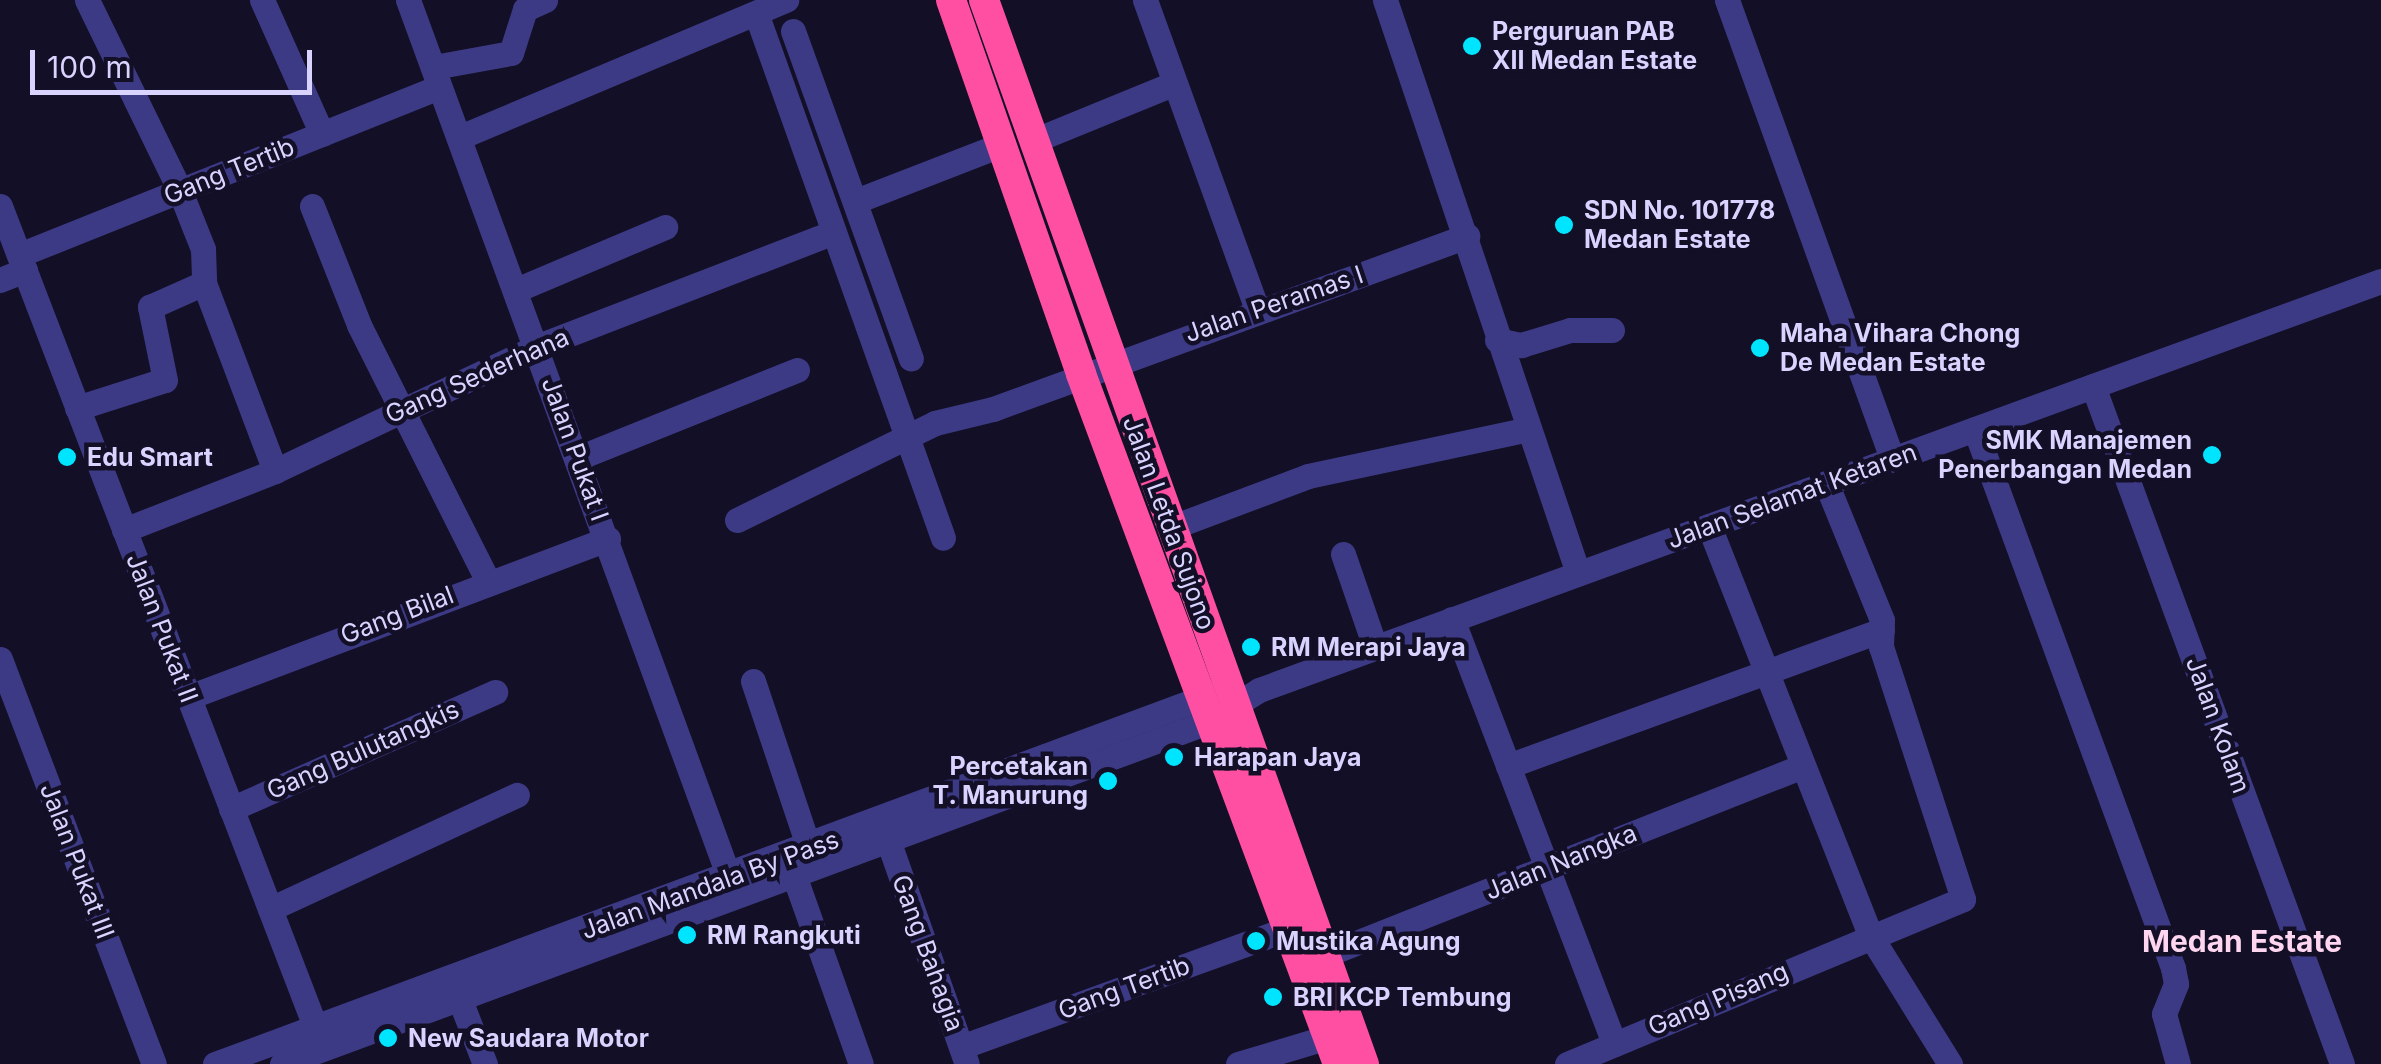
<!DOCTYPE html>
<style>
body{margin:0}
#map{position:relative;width:2381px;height:1064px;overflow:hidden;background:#130f26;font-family:Inter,sans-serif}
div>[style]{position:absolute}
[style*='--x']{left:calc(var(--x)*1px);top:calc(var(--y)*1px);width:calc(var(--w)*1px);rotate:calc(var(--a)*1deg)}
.minor>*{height:25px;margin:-12.5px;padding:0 12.5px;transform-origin:12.5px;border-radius:12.5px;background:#3d3a85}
.highway>*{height:30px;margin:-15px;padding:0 15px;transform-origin:15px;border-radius:15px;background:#ff4fa3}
.dots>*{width:28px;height:28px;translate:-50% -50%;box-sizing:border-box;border:5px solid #130f26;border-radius:50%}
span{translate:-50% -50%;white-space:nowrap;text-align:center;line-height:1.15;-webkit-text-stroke:9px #130f26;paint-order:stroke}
.poi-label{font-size:25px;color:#d9d4ff;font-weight:700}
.left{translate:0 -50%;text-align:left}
.right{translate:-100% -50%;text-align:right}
.street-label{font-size:25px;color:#d9d4ff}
.quarter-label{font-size:30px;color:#ffd6f0;font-weight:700}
.scale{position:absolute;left:30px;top:50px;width:282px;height:45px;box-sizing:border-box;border:5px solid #d9d4ff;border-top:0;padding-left:12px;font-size:30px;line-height:35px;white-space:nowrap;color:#d9d4ff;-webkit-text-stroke:8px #130f26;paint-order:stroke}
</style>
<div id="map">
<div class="minor">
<i style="--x:87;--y:0;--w:212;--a:64"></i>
<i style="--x:180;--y:191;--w:62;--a:68.4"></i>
<i style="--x:203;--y:249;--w:34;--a:88"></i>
<i style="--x:204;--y:283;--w:201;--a:69.3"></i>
<i style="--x:262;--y:0;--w:147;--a:65.9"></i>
<i style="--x:408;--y:0;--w:949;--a:69.9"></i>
<i style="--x:1145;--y:0;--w:329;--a:70.1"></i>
<i style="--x:1385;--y:0;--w:605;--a:71.39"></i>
<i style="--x:1727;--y:0;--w:488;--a:70.2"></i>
<i style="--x:756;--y:13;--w:557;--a:70.39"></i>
<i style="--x:793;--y:31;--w:348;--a:70.2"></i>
<i style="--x:434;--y:67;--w:78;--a:-10.3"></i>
<i style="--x:511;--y:53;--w:46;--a:-72.3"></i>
<i style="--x:525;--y:9;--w:22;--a:-24"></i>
<i style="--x:460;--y:137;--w:354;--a:-22.8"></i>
<i style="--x:1033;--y:141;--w:153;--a:-22.2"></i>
<i style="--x:856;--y:201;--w:158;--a:-21.2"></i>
<i style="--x:0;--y:206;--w:896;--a:68.99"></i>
<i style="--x:312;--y:206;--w:128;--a:68.4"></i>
<i style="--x:359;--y:325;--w:284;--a:63.3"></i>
<i style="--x:19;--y:255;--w:452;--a:-21.8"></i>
<i style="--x:0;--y:280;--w:27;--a:-22"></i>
<i style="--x:516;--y:290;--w:162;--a:-22.9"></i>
<i style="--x:1497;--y:340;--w:25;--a:12"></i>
<i style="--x:1521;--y:345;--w:51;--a:-17"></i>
<i style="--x:1570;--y:330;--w:42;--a:0"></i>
<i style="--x:2093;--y:386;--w:722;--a:69.83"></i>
<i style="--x:77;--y:408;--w:92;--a:-17.7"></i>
<i style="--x:165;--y:380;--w:75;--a:-101.6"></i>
<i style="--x:150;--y:307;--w:59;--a:-24"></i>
<i style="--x:1975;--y:429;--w:574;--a:69.83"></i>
<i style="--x:2173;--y:968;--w:16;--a:79"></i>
<i style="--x:2176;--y:984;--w:32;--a:112"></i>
<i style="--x:2164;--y:1014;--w:52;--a:74.4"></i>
<i style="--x:578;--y:458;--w:236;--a:-21.9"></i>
<i style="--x:737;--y:520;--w:220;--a:-26.1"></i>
<i style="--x:935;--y:423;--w:60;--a:-13.6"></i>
<i style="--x:993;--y:409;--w:505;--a:-20.05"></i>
<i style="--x:1709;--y:526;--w:440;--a:68.5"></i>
<i style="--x:1870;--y:935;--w:152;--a:58.2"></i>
<i style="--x:1170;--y:528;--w:147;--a:-20.6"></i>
<i style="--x:1308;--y:476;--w:226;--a:-12"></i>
<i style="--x:124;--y:530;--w:162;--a:-21.3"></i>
<i style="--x:275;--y:471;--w:289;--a:-25.4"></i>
<i style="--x:536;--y:347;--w:319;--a:-21.1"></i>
<i style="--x:1343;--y:554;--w:98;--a:71"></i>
<i style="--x:1452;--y:619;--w:455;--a:69.1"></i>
<i style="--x:0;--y:659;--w:433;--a:69.2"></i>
<i style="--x:753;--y:681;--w:176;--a:71.5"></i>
<i style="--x:189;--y:697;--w:448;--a:-20.7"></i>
<i style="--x:1508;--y:766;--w:398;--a:-20"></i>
<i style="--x:231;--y:809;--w:289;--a:-23.9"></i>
<i style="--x:889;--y:843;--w:234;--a:70.6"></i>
<i style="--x:795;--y:878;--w:197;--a:70.5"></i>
<i style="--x:270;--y:909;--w:272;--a:-24.8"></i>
<i style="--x:1323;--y:956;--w:513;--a:-21.61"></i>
<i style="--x:460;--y:1000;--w:69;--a:68.7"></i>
<i style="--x:961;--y:1047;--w:347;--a:-19.9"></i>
<i style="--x:215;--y:1064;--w:1072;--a:-20.36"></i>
<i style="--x:282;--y:1064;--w:989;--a:-20.28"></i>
<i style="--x:1210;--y:721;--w:58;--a:-32.3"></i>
<i style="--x:1259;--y:690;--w:1194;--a:-20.03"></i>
<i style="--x:1238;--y:1064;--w:94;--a:-16.7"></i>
<i style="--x:1567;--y:1064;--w:429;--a:-22.6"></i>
<i style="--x:1963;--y:899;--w:265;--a:-108"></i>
<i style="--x:1881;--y:647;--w:27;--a:-88"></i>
<i style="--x:1882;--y:620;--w:148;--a:-112.2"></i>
</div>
<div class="highway">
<i style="--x:951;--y:0;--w:396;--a:70.8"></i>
<i style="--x:1081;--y:374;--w:736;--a:69.57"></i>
<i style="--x:984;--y:0;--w:1130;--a:70.35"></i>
</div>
<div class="dots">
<i style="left:1472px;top:46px;background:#00e5ff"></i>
<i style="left:1564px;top:225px;background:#00e5ff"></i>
<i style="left:1760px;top:348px;background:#00e5ff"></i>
<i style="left:2212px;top:455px;background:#00e5ff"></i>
<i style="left:67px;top:457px;background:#00e5ff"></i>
<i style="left:1251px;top:647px;background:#00e5ff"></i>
<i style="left:1174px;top:757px;background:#00e5ff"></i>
<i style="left:1108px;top:781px;background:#00e5ff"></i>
<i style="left:687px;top:935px;background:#00e5ff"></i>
<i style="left:1256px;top:941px;background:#00e5ff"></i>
<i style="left:1273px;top:997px;background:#00e5ff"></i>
<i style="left:388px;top:1038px;background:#00e5ff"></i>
</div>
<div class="poi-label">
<span class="left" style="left:1492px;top:46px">Perguruan PAB<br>XII Medan Estate</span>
<span class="left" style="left:1584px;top:225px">SDN No. 101778<br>Medan Estate</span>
<span class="left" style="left:1780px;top:348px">Maha Vihara Chong<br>De Medan Estate</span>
<span class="right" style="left:2192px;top:455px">SMK Manajemen<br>Penerbangan Medan</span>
<span class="left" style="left:87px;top:457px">Edu Smart</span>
<span class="left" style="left:1271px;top:647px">RM Merapi Jaya</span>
<span class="left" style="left:1194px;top:757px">Harapan Jaya</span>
<span class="right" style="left:1088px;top:781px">Percetakan<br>T. Manurung</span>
<span class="left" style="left:707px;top:935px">RM Rangkuti</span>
<span class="left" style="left:1276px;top:941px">Mustika Agung</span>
<span class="left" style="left:1293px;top:997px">BRI KCP Tembung</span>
<span class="left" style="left:408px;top:1038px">New Saudara Motor</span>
</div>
<div class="street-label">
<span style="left:229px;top:171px;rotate:-22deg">Gang Tertib</span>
<span style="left:1274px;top:304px;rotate:-19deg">Jalan Peramas I</span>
<span style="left:477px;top:376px;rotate:-24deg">Gang Sederhana</span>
<span style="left:575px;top:449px;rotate:70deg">Jalan Pukat I</span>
<span style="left:1792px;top:496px;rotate:-20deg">Jalan Selamat Ketaren</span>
<span style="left:1169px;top:523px;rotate:70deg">Jalan Letda Sujono</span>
<span style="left:397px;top:615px;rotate:-21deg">Gang Bilal</span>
<span style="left:162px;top:628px;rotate:69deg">Jalan Pukat II</span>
<span style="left:2218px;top:725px;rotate:70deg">Jalan Kolam</span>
<span style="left:363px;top:750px;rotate:-24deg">Gang Bulutangkis</span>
<span style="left:77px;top:861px;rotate:69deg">Jalan Pukat III</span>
<span style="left:1561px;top:862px;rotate:-22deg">Jalan Nangka</span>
<span style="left:710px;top:885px;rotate:-20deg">Jalan Mandala By Pass</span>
<span style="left:928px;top:953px;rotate:70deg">Gang Bahagia</span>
<span style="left:1124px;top:988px;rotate:-20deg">Gang Tertib</span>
<span style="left:1718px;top:999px;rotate:-23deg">Gang Pisang</span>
</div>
<div class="quarter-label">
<span style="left:2242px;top:941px">Medan Estate</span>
</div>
<div class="scale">100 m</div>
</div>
